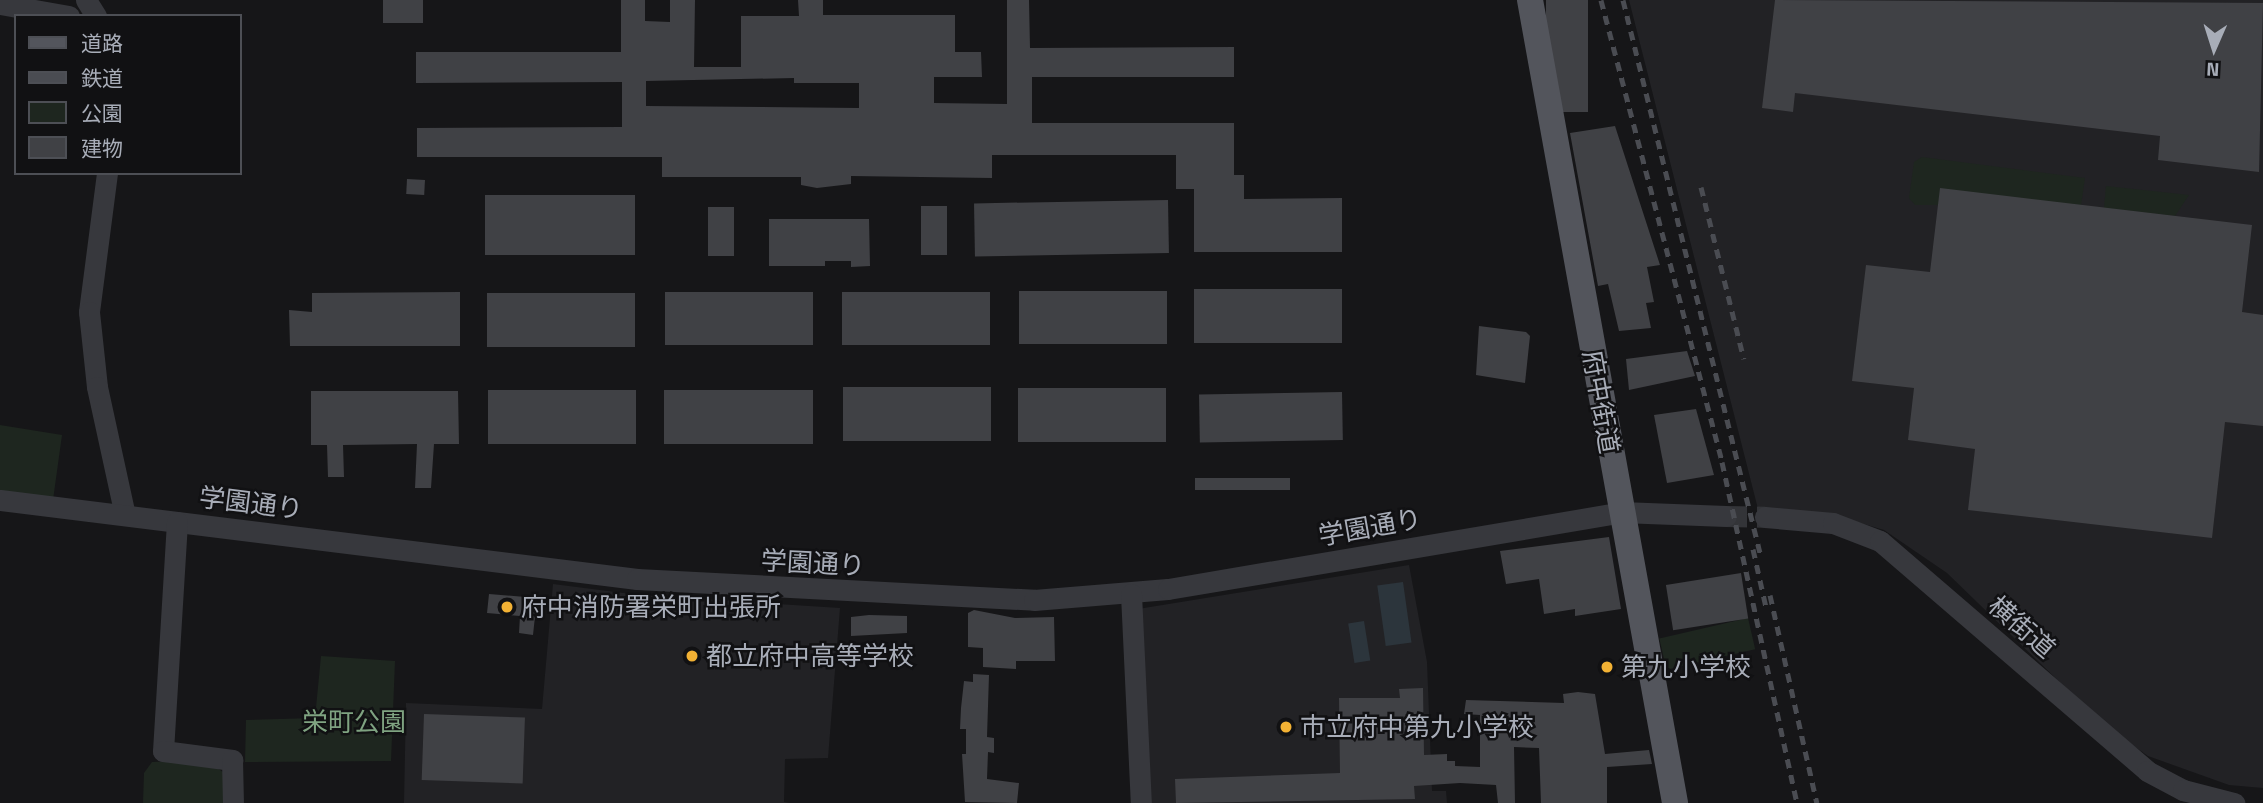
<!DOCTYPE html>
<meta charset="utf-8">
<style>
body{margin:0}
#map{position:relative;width:2263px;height:803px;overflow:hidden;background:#161618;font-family:"Titillium Web","Noto Sans JP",sans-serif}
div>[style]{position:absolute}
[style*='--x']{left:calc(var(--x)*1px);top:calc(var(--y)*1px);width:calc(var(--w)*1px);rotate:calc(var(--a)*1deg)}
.built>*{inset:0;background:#222225}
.green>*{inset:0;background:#1e261f;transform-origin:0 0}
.water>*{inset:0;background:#2c353c;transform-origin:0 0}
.building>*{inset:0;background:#404145;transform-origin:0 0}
.minor-tunnel>*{height:21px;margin-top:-10.5px;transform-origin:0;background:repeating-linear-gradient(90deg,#333438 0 21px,transparent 0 31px)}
.minor>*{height:21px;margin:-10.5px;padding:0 10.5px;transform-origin:10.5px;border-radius:10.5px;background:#37383d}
.major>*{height:26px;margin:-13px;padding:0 13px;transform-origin:13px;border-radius:13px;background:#53555c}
.rail>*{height:5px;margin-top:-2.5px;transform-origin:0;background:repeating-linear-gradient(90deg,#4a4c52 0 9px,transparent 0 16px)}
.dots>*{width:19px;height:19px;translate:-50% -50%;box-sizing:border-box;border:4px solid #111113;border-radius:50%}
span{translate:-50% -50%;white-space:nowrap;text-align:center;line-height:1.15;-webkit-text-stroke:5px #111113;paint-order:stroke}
.street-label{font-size:26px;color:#a8adb8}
.poi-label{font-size:26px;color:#a8adb8}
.left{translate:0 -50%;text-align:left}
.park-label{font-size:26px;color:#7fa381}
.legend{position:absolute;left:14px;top:14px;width:228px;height:161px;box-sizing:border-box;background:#111113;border:2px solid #4d4f55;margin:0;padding:9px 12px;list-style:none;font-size:21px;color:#a8adb8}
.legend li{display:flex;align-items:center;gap:14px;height:35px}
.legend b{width:35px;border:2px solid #4d4f55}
.north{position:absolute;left:2179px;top:14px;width:70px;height:70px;-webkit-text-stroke:5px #111113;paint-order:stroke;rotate:183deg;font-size:19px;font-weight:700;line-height:28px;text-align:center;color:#a8adb8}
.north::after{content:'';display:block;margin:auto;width:24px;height:32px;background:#a8adb8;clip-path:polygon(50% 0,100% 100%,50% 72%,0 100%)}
</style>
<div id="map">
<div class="built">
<i style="clip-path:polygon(1629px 0,2263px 0,2263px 788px,2229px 785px,2148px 756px,2104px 725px,1947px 573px,1884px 530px,1827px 513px,1758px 509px)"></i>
<i style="clip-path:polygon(1409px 565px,1427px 662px,1432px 791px,1446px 791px,1447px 803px,1145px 803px,1138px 609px)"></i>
<i style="clip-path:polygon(553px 584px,639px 595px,840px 608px,828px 758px,785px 759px,784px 802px,790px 803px,404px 803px,406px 703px,542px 709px)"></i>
</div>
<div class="green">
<i style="clip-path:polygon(1922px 157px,2085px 178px,2081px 205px,1915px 205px,1909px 198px,1914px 162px)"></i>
<i style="clip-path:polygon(2106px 186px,2189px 195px,2175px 216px,2104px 208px)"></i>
<i style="clip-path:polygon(0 425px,62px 435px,53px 500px,0 495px)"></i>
<i style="left:1748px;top:618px;width:32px;height:91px;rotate:77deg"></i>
<i style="clip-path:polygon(321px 656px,395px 661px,391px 761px,245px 762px,246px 720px,315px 718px)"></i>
<i style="clip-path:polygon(205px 760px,226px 774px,227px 803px,143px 803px,144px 773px,152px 762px)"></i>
</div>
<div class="water">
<i style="left:1403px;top:582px;width:61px;height:26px;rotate:82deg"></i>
<i style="left:1364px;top:621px;width:40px;height:16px;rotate:81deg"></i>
</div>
<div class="building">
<i style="left:383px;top:0;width:40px;height:23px"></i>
<i style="clip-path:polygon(evenodd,621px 0,645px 0,645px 21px,670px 22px,670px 0,695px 0,694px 67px,741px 67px,741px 16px,799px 16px,798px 0,823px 0,823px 15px,955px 15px,955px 52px,981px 52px,982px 77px,934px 77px,934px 103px,1007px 104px,1007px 0,1029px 0,1030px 48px,1234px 47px,1234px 77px,1032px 77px,1032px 123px,1234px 123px,1234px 175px,1244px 175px,1244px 199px,1342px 198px,1342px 252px,1194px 252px,1194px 189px,1176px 189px,1176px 155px,992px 155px,992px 178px,851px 176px,851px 184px,817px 188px,801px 185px,801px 177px,662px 177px,662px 157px,417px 157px,417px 128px,622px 127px,622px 82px,416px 83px,416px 52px,621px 52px,621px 0,794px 78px,794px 83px,859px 83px,859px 108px,646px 106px,646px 81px,794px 78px)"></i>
<i style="left:1546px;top:0;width:42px;height:112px"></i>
<i style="clip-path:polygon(1775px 0,2263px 3px,2259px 172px,2158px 160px,2160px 136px,1795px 93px,1793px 112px,1762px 108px)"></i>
<i style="clip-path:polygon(1615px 126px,1660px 265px,1647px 267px,1654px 302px,1646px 303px,1651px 328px,1619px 331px,1608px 284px,1598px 286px,1570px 133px)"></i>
<i style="left:407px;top:179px;width:18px;height:15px;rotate:3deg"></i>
<i style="clip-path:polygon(1940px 188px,2252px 225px,2242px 312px,2263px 315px,2263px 426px,2225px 422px,2212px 538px,1968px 510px,1975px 449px,1908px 440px,1914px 388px,1852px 381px,1866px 265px,1930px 272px)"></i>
<i style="left:485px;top:195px;width:150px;height:60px"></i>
<i style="left:1168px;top:200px;width:53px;height:194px;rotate:89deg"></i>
<i style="left:921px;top:206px;width:26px;height:49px"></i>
<i style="left:708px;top:207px;width:26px;height:49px"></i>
<i style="clip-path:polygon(769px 219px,869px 219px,870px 266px,851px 267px,851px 261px,825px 261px,825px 266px,769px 266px)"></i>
<i style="left:1342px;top:289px;width:54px;height:148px;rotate:90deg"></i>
<i style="left:1167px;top:291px;width:53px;height:148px;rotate:90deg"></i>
<i style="clip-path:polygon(460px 292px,460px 346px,290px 346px,289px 310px,312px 312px,312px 293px)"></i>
<i style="left:813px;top:292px;width:53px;height:148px;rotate:90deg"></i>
<i style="left:842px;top:292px;width:148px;height:53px"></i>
<i style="left:487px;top:293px;width:148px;height:54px"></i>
<i style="clip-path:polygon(1479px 326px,1526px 332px,1530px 336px,1525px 383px,1476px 375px)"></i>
<i style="clip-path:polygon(1687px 351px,1695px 376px,1629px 390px,1626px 359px)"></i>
<i style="left:991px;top:387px;width:54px;height:148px;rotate:90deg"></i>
<i style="left:1018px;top:388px;width:148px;height:54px"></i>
<i style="left:488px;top:390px;width:148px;height:54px"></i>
<i style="left:664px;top:390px;width:149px;height:54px"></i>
<i style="clip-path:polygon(311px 391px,458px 391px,459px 444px,434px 444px,431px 488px,415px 488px,417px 444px,343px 445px,344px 477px,328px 477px,327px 445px,311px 445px)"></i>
<i style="left:1342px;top:392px;width:48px;height:143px;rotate:89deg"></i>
<i style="clip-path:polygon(1696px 409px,1714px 475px,1667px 483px,1654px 415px)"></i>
<i style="left:1290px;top:478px;width:12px;height:95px;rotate:90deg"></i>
<i style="clip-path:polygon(1609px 537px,1621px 609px,1575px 616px,1575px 609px,1544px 614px,1539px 579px,1506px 584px,1500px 551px)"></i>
<i style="left:1741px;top:573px;width:46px;height:76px;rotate:81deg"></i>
<i style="clip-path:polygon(489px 594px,537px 598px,533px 635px,519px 633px,520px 616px,487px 613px)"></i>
<i style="clip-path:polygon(974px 610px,1015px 618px,1054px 617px,1055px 661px,1016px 661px,1016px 669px,983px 667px,983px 648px,968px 647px,968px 613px)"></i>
<i style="clip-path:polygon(869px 615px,907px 616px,907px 633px,851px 636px,851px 617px)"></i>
<i style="clip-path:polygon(973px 674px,989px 675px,987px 737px,994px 738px,994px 753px,988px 752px,987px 779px,1019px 783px,1017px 803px,965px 802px,962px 754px,966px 754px,966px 729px,960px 729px,961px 708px,964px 681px,973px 682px)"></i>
<i style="clip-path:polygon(1423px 688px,1424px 755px,1447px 754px,1447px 761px,1455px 761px,1455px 766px,1480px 767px,1480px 715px,1464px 714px,1466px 700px,1564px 703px,1563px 694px,1578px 692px,1595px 694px,1605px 754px,1649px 750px,1652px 764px,1607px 767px,1607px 803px,1541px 803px,1539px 748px,1514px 747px,1515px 803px,1498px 803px,1496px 785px,1460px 783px,1414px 786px,1415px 799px,1176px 803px,1175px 779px,1340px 773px,1339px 698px,1400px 698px,1399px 689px)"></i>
<i style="left:424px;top:714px;width:101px;height:66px;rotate:2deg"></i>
</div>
<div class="minor-tunnel">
<i style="--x:1726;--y:516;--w:39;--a:1"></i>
</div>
<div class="minor">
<i style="--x:86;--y:0;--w:19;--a:58"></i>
<i style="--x:0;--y:4;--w:70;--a:9.9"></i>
<i style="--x:107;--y:173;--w:140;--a:97.4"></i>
<i style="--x:89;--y:312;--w:75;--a:83.9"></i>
<i style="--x:97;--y:387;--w:131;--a:77.7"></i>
<i style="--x:0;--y:500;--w:642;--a:7.07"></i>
<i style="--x:637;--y:579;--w:398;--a:3"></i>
<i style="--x:1034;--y:600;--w:134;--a:-4.7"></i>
<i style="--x:1168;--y:589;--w:459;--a:-9.6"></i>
<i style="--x:1621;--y:512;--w:105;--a:2.2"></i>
<i style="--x:1765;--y:517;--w:68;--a:5"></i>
<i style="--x:1833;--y:523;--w:50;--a:21"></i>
<i style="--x:1880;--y:541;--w:352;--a:40.7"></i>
<i style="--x:2147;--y:771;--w:41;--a:27.8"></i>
<i style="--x:2183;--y:790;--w:53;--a:14.3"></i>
<i style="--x:177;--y:522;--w:229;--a:93.5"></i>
<i style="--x:163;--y:751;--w:70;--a:7.4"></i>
<i style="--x:232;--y:760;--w:43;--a:88.7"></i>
<i style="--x:1131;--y:594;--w:209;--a:87.3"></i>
</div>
<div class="major">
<i style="--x:1530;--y:0;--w:816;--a:79.76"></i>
</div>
<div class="rail">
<i style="--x:1601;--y:0;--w:478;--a:75.3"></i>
<i style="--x:1722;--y:462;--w:349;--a:77.6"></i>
<i style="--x:1623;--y:0;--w:574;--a:76.08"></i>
<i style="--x:1701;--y:187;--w:177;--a:76"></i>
<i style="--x:1753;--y:549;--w:59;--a:77.4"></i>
<i style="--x:1770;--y:595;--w:213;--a:77.3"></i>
</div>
<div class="dots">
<i style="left:507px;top:607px;background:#f2b134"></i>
<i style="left:692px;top:656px;background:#f2b134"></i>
<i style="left:1607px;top:667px;background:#f2b134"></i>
<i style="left:1286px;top:727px;background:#f2b134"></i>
</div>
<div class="street-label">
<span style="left:1601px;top:402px;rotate:80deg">府中街道</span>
<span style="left:251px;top:503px;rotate:7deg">学園通り</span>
<span style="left:1370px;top:527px;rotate:-10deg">学園通り</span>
<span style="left:813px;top:563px;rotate:3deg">学園通り</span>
<span style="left:2022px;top:627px;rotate:41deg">横街道</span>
</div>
<div class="poi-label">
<span class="left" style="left:521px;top:607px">府中消防署栄町出張所</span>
<span class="left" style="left:706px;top:656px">都立府中高等学校</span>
<span class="left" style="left:1621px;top:667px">第九小学校</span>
<span class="left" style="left:1300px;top:727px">市立府中第九小学校</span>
</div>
<div class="park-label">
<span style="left:354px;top:722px">栄町公園</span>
</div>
<ul class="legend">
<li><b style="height:9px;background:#53555c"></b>道路</li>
<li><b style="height:9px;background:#4a4c52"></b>鉄道</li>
<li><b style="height:19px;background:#1e261f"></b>公園</li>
<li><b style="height:19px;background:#404145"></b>建物</li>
</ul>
<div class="north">N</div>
</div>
